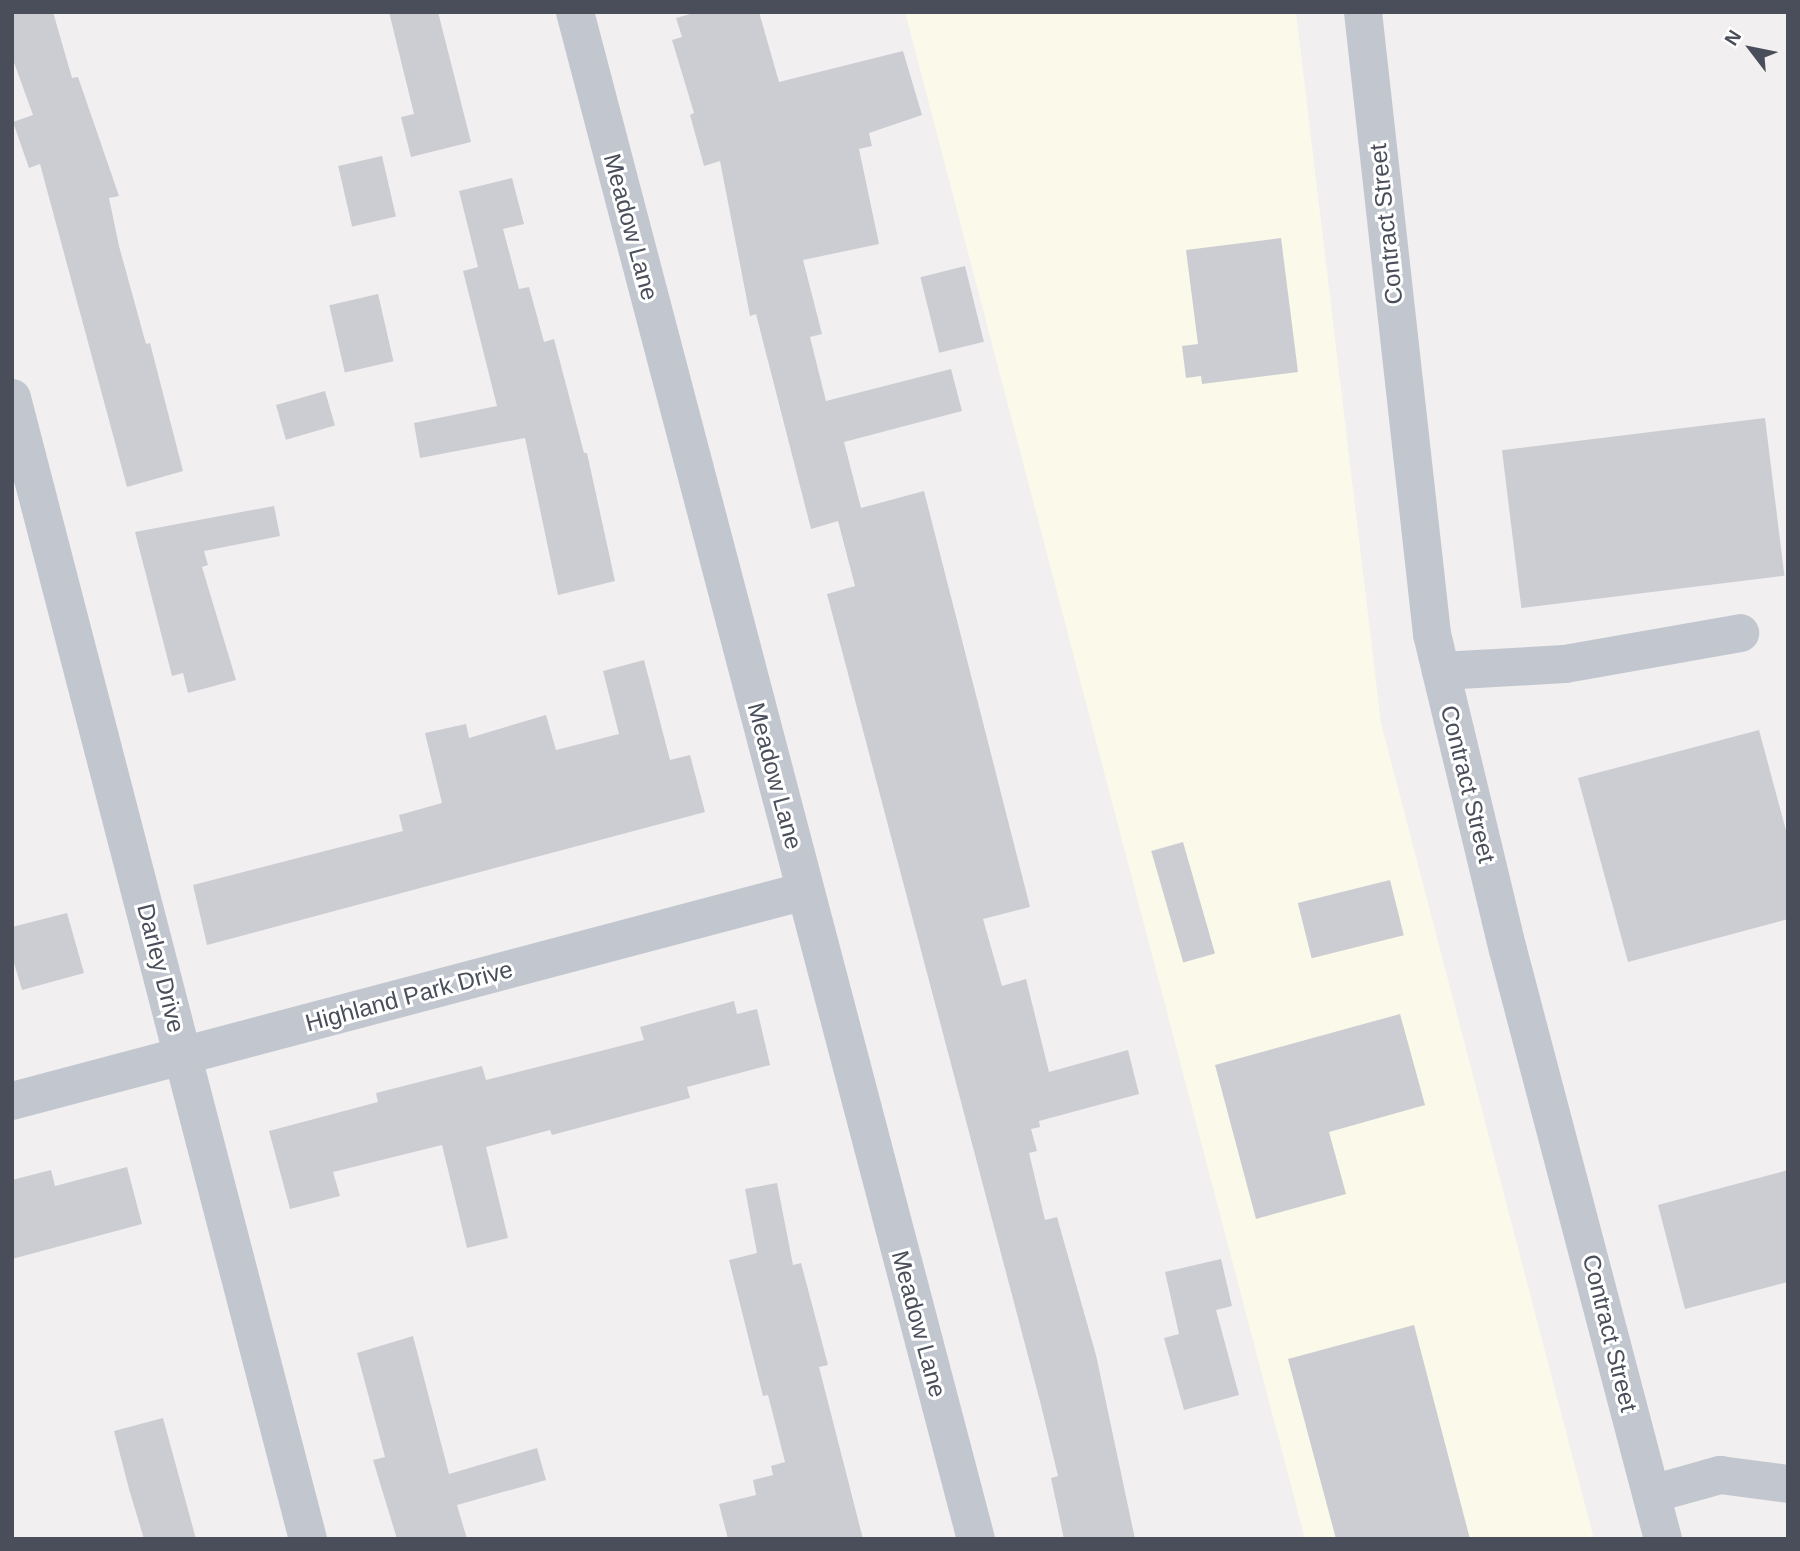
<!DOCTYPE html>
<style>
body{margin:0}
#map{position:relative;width:1800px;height:1551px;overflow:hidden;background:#f1efef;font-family:Arial,sans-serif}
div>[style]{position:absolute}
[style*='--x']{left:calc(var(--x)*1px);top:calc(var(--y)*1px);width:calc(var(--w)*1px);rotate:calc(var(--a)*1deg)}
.commercial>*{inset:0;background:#faf9ea}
.building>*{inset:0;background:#cccdd3;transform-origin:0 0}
.minor>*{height:38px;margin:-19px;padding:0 19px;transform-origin:19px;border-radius:19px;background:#c1c6cf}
span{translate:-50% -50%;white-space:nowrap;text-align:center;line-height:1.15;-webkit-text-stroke:6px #fff;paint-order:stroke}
.street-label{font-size:24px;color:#494e5a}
.frame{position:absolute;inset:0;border:14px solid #494e5a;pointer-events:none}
.north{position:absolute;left:1716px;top:14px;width:70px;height:70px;-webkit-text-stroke:5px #fff;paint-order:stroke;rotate:302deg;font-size:19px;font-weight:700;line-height:28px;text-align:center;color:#494e5a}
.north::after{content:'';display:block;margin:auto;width:24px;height:32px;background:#494e5a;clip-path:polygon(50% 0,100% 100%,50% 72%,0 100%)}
</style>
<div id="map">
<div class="commercial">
<i style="clip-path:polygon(905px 12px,1296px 12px,1381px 723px,1594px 1539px,1305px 1539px)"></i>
</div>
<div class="building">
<i style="clip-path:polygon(12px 12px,53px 12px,72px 78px,78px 77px,119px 196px,109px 198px,119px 246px,146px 344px,150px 343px,183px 471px,127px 487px,40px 164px,29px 168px,13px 122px,33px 115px,12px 57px)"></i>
<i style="clip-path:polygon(389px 12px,438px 12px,471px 142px,411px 157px,401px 117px,414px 114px)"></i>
<i style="clip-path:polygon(697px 12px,759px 12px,779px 82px,903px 51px,922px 115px,869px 133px,872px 146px,859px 149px,879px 244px,803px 260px,822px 334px,810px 337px,826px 401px,951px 369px,962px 411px,844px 442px,861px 508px,924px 491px,1030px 907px,983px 919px,1002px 986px,1026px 979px,1049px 1072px,1128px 1050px,1139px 1094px,1039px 1121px,1040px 1127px,1031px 1129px,1037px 1151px,1029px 1153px,1045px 1220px,1057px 1217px,1096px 1355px,1135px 1539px,1064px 1539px,1051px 1478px,1058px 1476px,1041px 1405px,827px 594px,855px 586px,838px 521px,811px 529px,756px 314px,750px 316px,720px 161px,704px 166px,690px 115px,694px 113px,672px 40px,682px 37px,676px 18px)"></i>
<i style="left:382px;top:156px;width:62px;height:45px;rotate:77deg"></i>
<i style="clip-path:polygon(512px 178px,524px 224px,503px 229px,519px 289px,529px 287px,544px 342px,554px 339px,584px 453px,587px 453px,615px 581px,558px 595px,525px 438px,420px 458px,414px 423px,497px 406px,463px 271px,478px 267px,459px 191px)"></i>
<i style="clip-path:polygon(1281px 238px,1298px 372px,1202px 384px,1201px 376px,1186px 378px,1182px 346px,1198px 344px,1186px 250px)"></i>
<i style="left:965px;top:266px;width:78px;height:46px;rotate:76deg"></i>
<i style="left:378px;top:294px;width:69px;height:50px;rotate:77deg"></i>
<i style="left:325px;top:391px;width:36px;height:51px;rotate:74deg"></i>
<i style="left:1765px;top:418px;width:159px;height:265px;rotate:83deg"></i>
<i style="clip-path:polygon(274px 506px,280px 536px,204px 551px,208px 565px,202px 567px,236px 680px,188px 693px,183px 673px,172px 676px,135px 532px)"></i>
<i style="clip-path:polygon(644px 660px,670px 760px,690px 755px,705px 812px,207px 945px,193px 885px,403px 831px,399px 815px,442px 803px,425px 733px,466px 724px,469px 738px,546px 715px,556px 750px,619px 734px,603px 671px)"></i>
<i style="clip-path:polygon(1759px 730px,1788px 838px,1788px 919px,1628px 962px,1578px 778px)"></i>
<i style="left:1183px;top:842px;width:116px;height:33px;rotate:74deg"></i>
<i style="left:1390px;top:880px;width:57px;height:95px;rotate:76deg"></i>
<i style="clip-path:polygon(67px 913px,84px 973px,22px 990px,12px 956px,12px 927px)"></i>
<i style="clip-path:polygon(734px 1001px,737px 1014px,757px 1009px,770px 1065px,687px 1087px,690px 1098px,552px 1135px,550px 1130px,486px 1147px,508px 1238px,467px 1248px,442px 1145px,333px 1172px,340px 1196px,290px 1209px,269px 1131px,378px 1102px,376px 1093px,482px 1066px,486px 1080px,644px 1040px,640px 1027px)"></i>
<i style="clip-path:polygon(1400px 1014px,1425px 1105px,1329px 1132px,1346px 1194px,1256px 1219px,1215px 1065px)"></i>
<i style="clip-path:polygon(127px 1167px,142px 1224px,12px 1259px,12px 1180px,51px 1170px,55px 1186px)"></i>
<i style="clip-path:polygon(1788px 1170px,1788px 1282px,1685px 1309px,1658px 1205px)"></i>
<i style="clip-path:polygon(777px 1183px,793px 1265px,801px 1263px,828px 1365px,819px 1367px,863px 1539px,728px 1539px,719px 1504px,756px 1495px,753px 1480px,773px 1475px,771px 1466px,785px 1462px,768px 1395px,763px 1396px,729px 1260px,757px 1253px,745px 1189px)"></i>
<i style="clip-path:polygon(1221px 1259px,1232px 1306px,1216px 1310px,1239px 1395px,1184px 1410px,1164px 1338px,1179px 1334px,1165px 1272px)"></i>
<i style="clip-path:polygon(1414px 1325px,1470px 1539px,1336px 1539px,1288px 1359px)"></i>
<i style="clip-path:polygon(413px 1336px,449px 1474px,537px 1448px,546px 1480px,457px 1505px,467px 1539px,397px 1539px,373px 1460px,385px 1457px,357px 1353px)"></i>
<i style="clip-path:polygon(163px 1418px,196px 1539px,144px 1539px,129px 1489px,114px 1431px)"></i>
</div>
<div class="minor">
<i style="--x:575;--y:12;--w:1579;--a:75.29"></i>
<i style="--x:1363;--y:12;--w:626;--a:83.67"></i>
<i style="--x:1432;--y:634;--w:325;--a:76.5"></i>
<i style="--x:1508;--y:950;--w:609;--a:75.26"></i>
<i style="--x:12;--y:398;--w:1179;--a:75.46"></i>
<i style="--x:1441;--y:671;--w:124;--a:-3.2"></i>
<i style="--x:1565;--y:664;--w:178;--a:-10"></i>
<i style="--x:12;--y:1101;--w:820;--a:-14.83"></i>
<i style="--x:1652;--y:1494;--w:71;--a:-15.6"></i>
<i style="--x:1720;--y:1475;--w:69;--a:7.5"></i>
</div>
<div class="street-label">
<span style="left:1386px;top:224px;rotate:-96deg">Contract Street</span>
<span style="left:631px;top:227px;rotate:75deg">Meadow Lane</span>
<span style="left:775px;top:776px;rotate:75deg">Meadow Lane</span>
<span style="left:1468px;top:784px;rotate:76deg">Contract Street</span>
<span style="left:161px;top:968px;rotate:76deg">Darley Drive</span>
<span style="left:409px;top:996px;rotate:-15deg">Highland Park Drive</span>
<span style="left:919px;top:1324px;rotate:75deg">Meadow Lane</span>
<span style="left:1610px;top:1333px;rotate:76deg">Contract Street</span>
</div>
<div class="frame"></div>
<div class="north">N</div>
</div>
